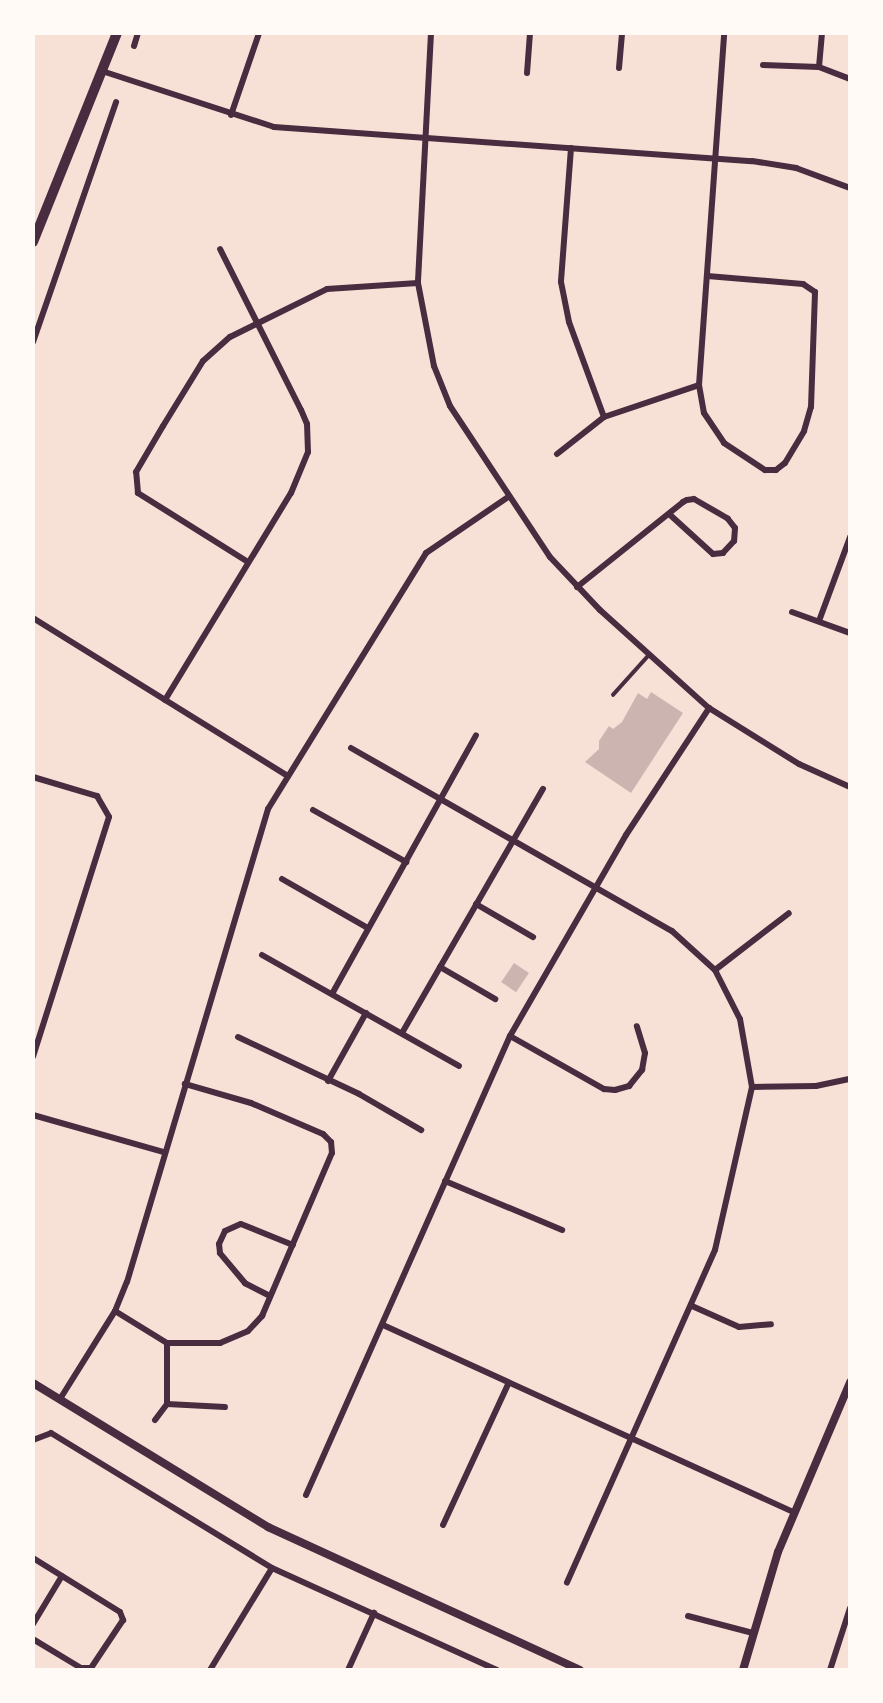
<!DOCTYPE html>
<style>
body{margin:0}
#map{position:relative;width:883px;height:1703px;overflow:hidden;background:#f7e1d7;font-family:"Noto Sans",sans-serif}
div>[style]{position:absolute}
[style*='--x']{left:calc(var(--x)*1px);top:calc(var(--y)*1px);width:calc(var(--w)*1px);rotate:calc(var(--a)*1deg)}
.building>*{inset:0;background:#ccb4b1;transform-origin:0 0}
.service>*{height:3.5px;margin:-1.75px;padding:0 1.75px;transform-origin:1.75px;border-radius:1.75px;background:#4a2c40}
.minor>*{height:6px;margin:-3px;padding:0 3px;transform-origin:3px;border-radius:3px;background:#4a2c40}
.tertiary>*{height:8px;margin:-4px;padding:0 4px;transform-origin:4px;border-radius:4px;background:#4a2c40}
.primary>*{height:10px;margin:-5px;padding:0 5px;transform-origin:5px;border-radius:5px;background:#4a2c40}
span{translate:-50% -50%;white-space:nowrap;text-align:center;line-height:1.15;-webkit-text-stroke:5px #fffaf5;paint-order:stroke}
.frame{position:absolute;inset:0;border:35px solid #fffaf5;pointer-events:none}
</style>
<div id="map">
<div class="building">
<i style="clip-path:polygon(651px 692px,683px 713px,631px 793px,585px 762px,599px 749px,599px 741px,609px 726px,613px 729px,622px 722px,638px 693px,647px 699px)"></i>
<i style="left:514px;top:963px;width:18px;height:23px;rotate:34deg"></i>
</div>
<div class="service">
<i style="--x:613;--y:695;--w:54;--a:-48"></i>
</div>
<div class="minor">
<i style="--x:431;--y:33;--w:250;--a:93"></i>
<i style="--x:418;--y:283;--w:85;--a:79.1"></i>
<i style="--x:434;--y:366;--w:43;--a:68.2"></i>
<i style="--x:450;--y:406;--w:181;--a:56.5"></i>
<i style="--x:550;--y:557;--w:73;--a:46.7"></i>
<i style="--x:600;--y:610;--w:147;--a:42"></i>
<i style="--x:709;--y:708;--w:106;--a:31.9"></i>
<i style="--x:799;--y:764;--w:56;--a:24.3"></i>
<i style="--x:134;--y:46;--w:14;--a:-73"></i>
<i style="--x:763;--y:65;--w:56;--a:2"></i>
<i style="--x:819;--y:67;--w:33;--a:21"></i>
<i style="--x:819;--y:67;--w:34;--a:-85"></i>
<i style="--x:619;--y:68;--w:35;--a:-85"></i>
<i style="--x:105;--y:72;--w:178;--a:18"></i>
<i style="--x:274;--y:127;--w:479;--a:4.1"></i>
<i style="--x:752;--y:161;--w:45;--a:9"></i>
<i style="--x:796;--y:168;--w:58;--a:20.3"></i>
<i style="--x:527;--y:73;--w:40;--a:-85.7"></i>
<i style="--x:231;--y:115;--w:87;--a:-71.1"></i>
<i style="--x:571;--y:148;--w:134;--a:94.3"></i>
<i style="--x:561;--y:282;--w:41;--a:78.7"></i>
<i style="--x:569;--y:322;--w:101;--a:69.8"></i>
<i style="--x:33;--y:342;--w:254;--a:-70.9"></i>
<i style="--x:699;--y:385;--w:28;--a:80"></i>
<i style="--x:704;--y:413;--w:36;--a:56"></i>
<i style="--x:724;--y:443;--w:49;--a:33.4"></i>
<i style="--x:765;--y:470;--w:11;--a:0"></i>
<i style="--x:776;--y:470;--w:11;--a:-38"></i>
<i style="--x:785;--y:463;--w:37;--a:-59"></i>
<i style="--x:804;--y:431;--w:25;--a:-74"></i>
<i style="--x:811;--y:407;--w:115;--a:-88"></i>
<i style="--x:815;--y:292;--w:14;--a:-146"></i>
<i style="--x:803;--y:284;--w:96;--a:-175.2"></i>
<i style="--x:557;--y:454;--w:60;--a:-38.2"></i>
<i style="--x:604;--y:417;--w:100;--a:-18.6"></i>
<i style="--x:699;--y:385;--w:353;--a:-85.9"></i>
<i style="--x:248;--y:562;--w:130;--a:-147.9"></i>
<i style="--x:138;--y:493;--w:21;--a:-95"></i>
<i style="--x:136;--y:472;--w:53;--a:-59.6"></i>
<i style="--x:163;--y:426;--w:76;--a:-58.4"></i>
<i style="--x:203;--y:361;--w:36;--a:-42"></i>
<i style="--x:230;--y:337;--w:108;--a:-26.3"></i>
<i style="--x:327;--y:289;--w:91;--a:-3.8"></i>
<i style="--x:577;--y:587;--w:136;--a:-38.7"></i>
<i style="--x:683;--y:502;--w:4;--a:-27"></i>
<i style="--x:687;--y:500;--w:7;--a:-8"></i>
<i style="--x:694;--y:499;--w:39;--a:30"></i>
<i style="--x:728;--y:519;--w:11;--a:52"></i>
<i style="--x:735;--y:528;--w:13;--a:94"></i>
<i style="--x:734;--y:541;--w:16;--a:133"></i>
<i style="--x:723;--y:553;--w:10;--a:174"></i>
<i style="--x:713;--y:554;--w:59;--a:-137.7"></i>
<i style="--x:792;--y:612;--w:62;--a:19.9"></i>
<i style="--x:33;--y:618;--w:300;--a:31.8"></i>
<i style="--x:819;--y:621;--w:90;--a:-69.7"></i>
<i style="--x:165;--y:700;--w:242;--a:-58.7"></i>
<i style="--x:291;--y:493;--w:44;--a:-67.5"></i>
<i style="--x:308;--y:452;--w:28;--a:-92"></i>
<i style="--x:307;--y:424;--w:15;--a:-113"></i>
<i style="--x:301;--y:410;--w:180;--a:-116.7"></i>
<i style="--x:351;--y:748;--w:369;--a:29.7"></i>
<i style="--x:672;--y:931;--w:58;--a:42.2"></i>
<i style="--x:715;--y:970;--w:55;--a:63"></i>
<i style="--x:740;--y:1019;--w:69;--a:80"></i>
<i style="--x:752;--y:1087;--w:167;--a:102.8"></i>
<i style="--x:715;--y:1250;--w:364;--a:114"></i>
<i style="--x:33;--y:777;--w:67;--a:16.5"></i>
<i style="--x:97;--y:796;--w:24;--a:60"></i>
<i style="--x:109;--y:817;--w:251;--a:107.6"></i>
<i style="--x:313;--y:810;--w:107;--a:29.2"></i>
<i style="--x:282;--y:879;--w:99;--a:29.7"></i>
<i style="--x:476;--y:904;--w:66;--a:30.1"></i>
<i style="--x:262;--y:955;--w:226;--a:29.4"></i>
<i style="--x:440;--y:967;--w:64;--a:30.2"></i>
<i style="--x:715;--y:970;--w:93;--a:-37.6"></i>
<i style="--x:332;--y:994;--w:296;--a:-60.9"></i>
<i style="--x:402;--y:1033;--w:282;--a:-60"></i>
<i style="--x:510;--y:1036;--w:108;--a:29.4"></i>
<i style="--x:604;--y:1089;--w:11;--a:5"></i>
<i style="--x:615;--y:1090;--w:15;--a:-16"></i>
<i style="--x:629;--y:1086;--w:21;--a:-51"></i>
<i style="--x:642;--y:1070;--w:17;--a:-80"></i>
<i style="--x:645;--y:1053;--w:28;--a:-107"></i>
<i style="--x:238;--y:1037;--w:134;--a:25.2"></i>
<i style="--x:359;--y:1094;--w:72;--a:30.1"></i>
<i style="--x:328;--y:1081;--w:78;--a:-60.8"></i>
<i style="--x:752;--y:1087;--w:64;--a:-0.9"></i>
<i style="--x:816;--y:1086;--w:35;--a:-12"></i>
<i style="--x:33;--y:1115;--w:136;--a:15.8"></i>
<i style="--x:445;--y:1181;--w:127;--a:22.7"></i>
<i style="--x:270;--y:1296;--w:28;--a:-153"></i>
<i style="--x:245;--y:1283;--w:39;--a:-130"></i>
<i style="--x:220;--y:1253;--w:9;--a:-96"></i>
<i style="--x:219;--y:1244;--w:14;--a:-65"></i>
<i style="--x:225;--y:1231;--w:17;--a:-24"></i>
<i style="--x:241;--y:1224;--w:56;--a:22"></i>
<i style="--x:692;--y:1306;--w:51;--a:24.1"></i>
<i style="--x:739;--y:1327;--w:32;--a:-5"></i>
<i style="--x:115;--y:1311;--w:61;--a:31.6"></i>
<i style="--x:167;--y:1343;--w:53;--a:0"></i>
<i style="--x:220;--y:1343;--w:30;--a:-23"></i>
<i style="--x:248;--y:1331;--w:21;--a:-47"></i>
<i style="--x:262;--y:1316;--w:177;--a:-66.8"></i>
<i style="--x:332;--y:1153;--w:11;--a:-95"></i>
<i style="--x:331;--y:1142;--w:11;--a:-135"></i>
<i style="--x:323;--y:1134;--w:78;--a:-156.7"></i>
<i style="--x:251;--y:1103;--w:69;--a:-163.9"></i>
<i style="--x:383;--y:1325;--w:453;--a:24.5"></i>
<i style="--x:60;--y:1399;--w:104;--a:-58"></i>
<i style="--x:115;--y:1311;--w:31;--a:-68"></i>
<i style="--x:127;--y:1282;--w:494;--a:-73.4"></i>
<i style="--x:268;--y:809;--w:301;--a:-58.3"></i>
<i style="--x:426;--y:553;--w:99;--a:-34.3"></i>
<i style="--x:167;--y:1404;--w:58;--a:3"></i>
<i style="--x:155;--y:1420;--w:20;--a:-53"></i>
<i style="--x:167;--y:1404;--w:61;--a:-90"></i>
<i style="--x:33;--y:1440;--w:19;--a:-21"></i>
<i style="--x:51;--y:1433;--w:259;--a:31.4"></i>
<i style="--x:272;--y:1568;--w:247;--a:24.4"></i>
<i style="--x:306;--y:1495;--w:502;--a:-66.04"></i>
<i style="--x:510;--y:1036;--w:232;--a:-60"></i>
<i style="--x:626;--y:835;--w:152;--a:-56.8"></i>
<i style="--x:443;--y:1525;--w:157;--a:-65.2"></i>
<i style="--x:33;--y:1558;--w:102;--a:31.8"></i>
<i style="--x:120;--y:1612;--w:9;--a:69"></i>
<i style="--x:123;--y:1620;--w:58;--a:123.7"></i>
<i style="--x:91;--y:1668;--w:10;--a:180"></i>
<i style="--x:81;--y:1668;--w:56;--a:-148.9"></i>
<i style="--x:688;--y:1616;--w:67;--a:14.7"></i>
<i style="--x:33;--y:1624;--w:56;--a:-58.9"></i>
<i style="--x:210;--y:1670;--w:119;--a:-58.7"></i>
<i style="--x:348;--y:1670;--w:63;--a:-65.5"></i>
<i style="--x:830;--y:1670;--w:65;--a:-72.1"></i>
</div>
<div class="tertiary">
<i style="--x:33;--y:1383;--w:276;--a:31.5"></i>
<i style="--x:268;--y:1527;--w:343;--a:24.6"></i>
<i style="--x:743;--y:1670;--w:123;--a:-73.5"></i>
<i style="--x:778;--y:1552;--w:185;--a:-67"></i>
</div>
<div class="primary">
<i style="--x:33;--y:242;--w:225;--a:-68.1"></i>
</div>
<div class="frame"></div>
</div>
